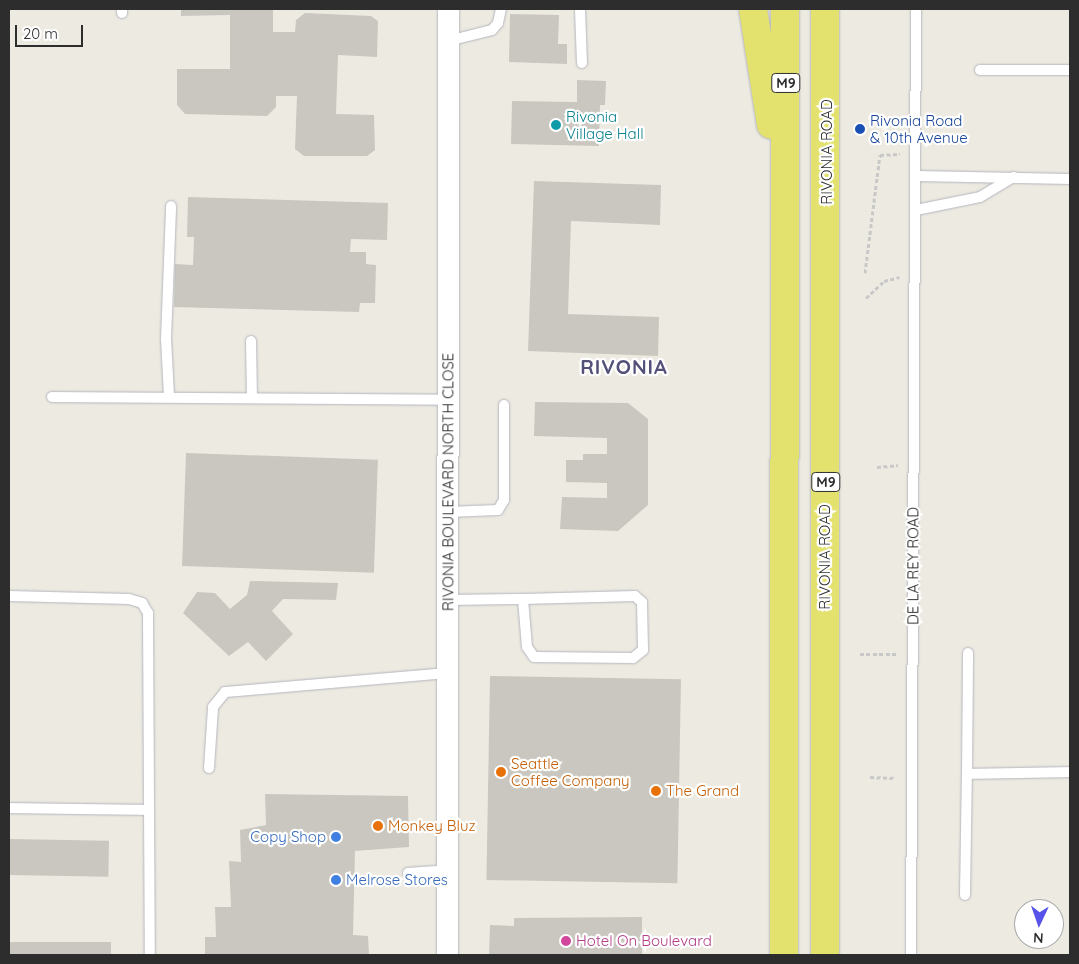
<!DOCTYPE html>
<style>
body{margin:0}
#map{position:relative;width:1079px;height:964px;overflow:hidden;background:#edebe1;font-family:Quicksand,sans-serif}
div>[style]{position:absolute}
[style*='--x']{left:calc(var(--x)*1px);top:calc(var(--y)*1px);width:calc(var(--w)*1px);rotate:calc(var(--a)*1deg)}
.building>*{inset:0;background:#c9c7c0;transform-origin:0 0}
.path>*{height:3px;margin-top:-1.5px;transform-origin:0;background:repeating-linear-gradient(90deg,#c8c8c8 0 4px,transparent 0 6.5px)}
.roads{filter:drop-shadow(0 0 1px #b5b5bf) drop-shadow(0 0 1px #b5b5bf)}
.lane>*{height:10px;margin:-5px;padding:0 5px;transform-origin:5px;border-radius:5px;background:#fff}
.street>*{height:21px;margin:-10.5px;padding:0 10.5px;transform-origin:10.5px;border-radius:10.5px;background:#fff}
.primary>*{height:28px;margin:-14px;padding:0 14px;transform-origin:14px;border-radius:14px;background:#e4e26f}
.dots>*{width:14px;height:14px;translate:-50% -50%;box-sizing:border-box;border:2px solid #fff;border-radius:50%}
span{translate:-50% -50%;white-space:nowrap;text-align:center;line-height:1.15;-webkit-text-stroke:4.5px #fff;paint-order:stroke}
.shield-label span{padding:1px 4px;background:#fff;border:1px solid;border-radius:4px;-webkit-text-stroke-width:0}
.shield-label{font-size:14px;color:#2d2d2d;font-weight:700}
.culture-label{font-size:15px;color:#0d838f}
.left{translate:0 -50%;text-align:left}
.transit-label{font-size:15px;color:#164399}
.street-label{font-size:15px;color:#2d2d2d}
.food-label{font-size:15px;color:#c56008}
.shop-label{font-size:15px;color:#366cbe}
.right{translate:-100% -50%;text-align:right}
.hotel-label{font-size:15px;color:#b23c85}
.district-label{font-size:20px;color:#53517a;font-weight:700;letter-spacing:1px}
.frame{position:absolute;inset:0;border:10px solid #2d2d2d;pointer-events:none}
.north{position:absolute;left:1014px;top:899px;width:50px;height:50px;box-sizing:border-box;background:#fff;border:1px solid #ababab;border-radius:50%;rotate:183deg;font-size:14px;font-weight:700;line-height:20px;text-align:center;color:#2d2d2d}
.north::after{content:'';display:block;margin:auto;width:18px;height:22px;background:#5752e9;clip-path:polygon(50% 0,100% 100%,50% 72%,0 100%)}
.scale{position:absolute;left:15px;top:25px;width:68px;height:22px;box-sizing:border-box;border:2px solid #2d2d2d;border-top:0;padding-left:6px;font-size:15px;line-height:18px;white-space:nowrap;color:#2d2d2d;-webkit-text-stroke:4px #fff;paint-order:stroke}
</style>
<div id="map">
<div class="building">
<i style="clip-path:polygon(181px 9px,273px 9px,273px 32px,295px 32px,296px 20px,305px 13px,371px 16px,378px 21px,377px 57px,338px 55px,336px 114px,374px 115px,375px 150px,367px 156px,304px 156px,295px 149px,297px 96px,276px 96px,276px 107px,267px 116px,185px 114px,177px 105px,177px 69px,230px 69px,230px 15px,181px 16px)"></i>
<i style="clip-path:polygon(510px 14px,559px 15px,558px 44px,567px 44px,567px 64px,509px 62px)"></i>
<i style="clip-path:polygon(577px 80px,606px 81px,605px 105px,600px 105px,599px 146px,511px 144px,512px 101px,577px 102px)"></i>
<i style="clip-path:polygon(534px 181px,661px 185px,660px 225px,571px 221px,568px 314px,659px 317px,658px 356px,528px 351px)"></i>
<i style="clip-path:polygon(188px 197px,388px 203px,387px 240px,351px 239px,350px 252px,366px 252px,366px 264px,376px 265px,375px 303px,360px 303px,359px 312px,174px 307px,175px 264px,193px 265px,194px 237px,187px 237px)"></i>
<i style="clip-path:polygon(535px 402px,628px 403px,648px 419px,648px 505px,618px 531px,560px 529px,562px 497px,607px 498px,607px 483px,566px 482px,566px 460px,583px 460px,583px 454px,607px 454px,607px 438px,534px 436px)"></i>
<i style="left:186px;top:453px;width:192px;height:113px;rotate:2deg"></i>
<i style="clip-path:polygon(250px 581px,338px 583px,336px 600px,283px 599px,272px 611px,293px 634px,266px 661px,248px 642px,229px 656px,183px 613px,197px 592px,215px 593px,230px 609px,247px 595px)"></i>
<i style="left:490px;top:676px;width:191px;height:204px;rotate:1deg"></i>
<i style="clip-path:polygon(265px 794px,408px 796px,409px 847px,355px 851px,353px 935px,368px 936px,369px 955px,205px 955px,205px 937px,216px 937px,215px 907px,231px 907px,229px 861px,241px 862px,240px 830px,266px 825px)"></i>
<i style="left:9px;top:839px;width:100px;height:36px;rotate:1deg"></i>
<i style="clip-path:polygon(642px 917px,642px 955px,489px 955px,490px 925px,514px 926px,514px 918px)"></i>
<i style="left:9px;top:942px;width:102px;height:13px"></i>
</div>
<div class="path">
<i style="--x:865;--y:273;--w:119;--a:-82.8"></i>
<i style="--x:880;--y:155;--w:20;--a:-3"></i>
<i style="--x:866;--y:298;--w:25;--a:-43"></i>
<i style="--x:884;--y:281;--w:16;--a:-14"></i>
<i style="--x:877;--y:467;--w:21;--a:-5"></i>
<i style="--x:860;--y:654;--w:37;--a:0"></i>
<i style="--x:870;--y:777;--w:26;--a:2"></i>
</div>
<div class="roads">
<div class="lane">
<i style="--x:122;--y:9;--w:4;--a:90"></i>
<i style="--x:580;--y:9;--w:54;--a:87.9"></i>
<i style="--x:448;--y:41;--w:45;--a:-14"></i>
<i style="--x:492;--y:30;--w:9;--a:-49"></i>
<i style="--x:498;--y:23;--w:14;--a:-78"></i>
<i style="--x:980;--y:70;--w:90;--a:0"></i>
<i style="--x:917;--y:176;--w:153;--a:1.1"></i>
<i style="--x:916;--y:210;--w:65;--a:-11.5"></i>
<i style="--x:980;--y:197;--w:39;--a:-31"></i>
<i style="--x:251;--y:341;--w:56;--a:89"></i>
<i style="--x:169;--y:396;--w:57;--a:-93"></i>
<i style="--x:166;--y:339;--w:133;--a:-87.8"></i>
<i style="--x:52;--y:397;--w:396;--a:0.4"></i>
<i style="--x:448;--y:512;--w:50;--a:-2.3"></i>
<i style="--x:498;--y:510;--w:12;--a:-59"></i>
<i style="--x:504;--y:500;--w:95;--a:-90"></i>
<i style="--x:9;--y:596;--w:120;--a:1.4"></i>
<i style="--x:129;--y:599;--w:14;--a:17"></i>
<i style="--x:142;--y:603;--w:12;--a:59"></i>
<i style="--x:148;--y:613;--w:342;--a:89.7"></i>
<i style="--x:448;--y:600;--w:75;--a:-0.8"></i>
<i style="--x:523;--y:599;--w:112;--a:-1.5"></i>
<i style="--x:635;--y:596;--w:9;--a:41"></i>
<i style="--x:642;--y:602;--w:48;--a:88.8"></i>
<i style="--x:643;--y:650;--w:13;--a:141"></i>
<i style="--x:633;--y:658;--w:99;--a:-179.4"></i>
<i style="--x:534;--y:657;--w:12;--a:-125"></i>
<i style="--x:527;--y:647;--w:48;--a:-94.8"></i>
<i style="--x:209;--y:768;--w:61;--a:-86.2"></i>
<i style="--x:213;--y:707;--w:19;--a:-51"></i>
<i style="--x:225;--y:692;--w:224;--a:-4.9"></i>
<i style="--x:967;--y:774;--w:121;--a:-89.5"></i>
<i style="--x:9;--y:808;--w:140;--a:0.8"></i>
<i style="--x:408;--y:873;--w:39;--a:-4"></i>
<i style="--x:965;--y:895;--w:121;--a:-89.1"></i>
<i style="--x:967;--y:774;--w:103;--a:-1.1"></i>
<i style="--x:911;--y:955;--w:946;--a:-89.7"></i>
</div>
<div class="street">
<i style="--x:447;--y:955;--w:946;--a:-89.94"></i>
</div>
<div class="primary">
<i style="--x:753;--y:9;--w:117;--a:81.2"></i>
<i style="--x:825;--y:9;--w:946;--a:90"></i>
<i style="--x:784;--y:955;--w:946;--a:-89.94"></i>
</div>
</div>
<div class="dots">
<i style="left:556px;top:125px;background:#0f9aa8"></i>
<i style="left:860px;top:129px;background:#1a4fb4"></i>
<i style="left:501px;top:772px;background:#e8710a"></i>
<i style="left:656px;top:791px;background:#e8710a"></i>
<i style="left:378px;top:826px;background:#e8710a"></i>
<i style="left:336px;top:837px;background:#3f7fe0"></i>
<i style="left:336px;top:880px;background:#3f7fe0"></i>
<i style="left:566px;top:941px;background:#d1479c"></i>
</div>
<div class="shield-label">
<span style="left:786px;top:83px">M9</span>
<span style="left:826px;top:482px">M9</span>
</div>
<div class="culture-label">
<span class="left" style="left:566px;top:125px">Rivonia<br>Village Hall</span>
</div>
<div class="transit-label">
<span class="left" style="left:870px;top:129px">Rivonia Road<br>&amp; 10th Avenue</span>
</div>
<div class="street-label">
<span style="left:827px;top:152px;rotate:-90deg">RIVONIA ROAD</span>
<span style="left:448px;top:482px;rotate:-90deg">RIVONIA BOULEVARD NORTH CLOSE</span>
<span style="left:825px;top:557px;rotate:-90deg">RIVONIA ROAD</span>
<span style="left:913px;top:566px;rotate:-90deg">DE LA REY ROAD</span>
</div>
<div class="food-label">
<span class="left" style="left:511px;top:772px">Seattle<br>Coffee Company</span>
<span class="left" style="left:666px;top:791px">The Grand</span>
<span class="left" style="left:388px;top:826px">Monkey Bluz</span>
</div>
<div class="shop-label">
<span class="right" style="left:326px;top:837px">Copy Shop</span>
<span class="left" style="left:346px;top:880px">Melrose Stores</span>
</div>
<div class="hotel-label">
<span class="left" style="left:576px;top:941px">Hotel On Boulevard</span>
</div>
<div class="district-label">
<span style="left:624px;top:366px">RIVONIA</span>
</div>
<div class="frame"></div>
<div class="north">N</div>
<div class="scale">20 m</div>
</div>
